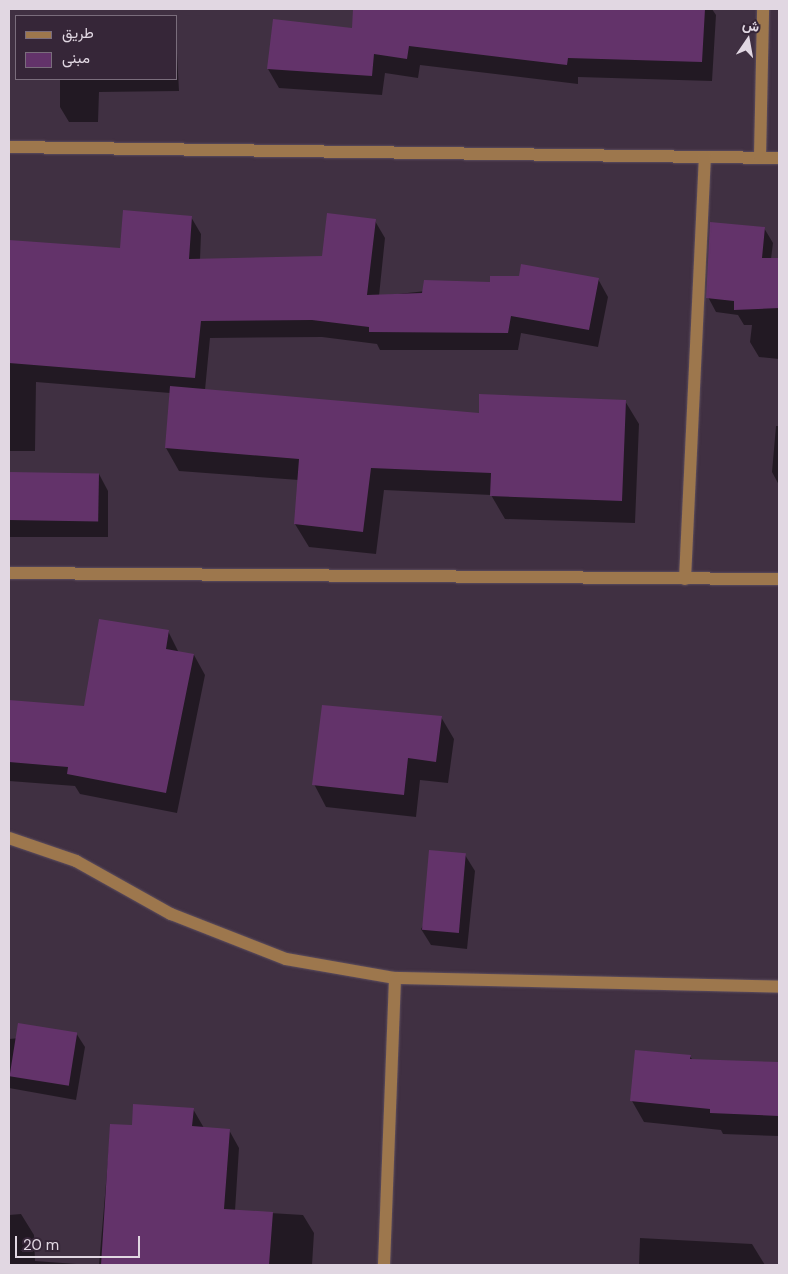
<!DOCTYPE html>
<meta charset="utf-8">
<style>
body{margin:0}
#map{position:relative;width:788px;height:1274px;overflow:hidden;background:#403042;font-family:"DM Sans",Vazirmatn,sans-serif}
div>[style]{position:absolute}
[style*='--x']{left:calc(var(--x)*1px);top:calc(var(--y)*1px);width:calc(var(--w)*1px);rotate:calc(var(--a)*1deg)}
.shadow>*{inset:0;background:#0007}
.building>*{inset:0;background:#63336a;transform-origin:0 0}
.roads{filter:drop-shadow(0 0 1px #5d4e5f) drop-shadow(0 0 1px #5d4e5f)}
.minor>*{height:12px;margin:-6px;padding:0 6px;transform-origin:6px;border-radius:6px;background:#9d774d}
span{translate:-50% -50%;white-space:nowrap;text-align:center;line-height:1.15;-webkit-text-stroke:4.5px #362638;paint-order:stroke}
.frame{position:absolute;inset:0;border:10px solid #e1d7e2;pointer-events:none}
.legend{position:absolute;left:15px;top:15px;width:162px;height:65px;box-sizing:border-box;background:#362638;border:1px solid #7a6d7c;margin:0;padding:6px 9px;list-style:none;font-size:15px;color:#e1d7e2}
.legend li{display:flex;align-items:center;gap:10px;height:25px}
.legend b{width:25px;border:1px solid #7a6d7c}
.north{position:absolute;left:723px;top:15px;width:50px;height:50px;-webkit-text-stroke:4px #362638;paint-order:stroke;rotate:12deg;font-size:14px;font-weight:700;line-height:20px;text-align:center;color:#e1d7e2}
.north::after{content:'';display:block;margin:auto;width:18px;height:22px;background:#e1d7e2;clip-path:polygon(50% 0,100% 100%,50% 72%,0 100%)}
.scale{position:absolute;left:15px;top:1236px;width:125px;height:22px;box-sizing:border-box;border:2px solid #e1d7e2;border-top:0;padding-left:6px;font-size:15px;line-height:18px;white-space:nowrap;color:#e1d7e2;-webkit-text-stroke:4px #362638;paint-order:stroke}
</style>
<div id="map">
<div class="shadow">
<i style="clip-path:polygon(391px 9px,712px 9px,716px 15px,712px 81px,578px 77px,578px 84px,420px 65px,418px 78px,385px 73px,382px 95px,279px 88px,268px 69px,390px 18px)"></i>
<i style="clip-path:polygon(176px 34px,179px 91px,99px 92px,98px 122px,69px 122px,60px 107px,60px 79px,176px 79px)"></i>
<i style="clip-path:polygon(191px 217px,201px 234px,200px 260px,323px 258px,375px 221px,385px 238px,379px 296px,492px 284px,598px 279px,608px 297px,598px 347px,521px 333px,518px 350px,380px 350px,377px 344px,322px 337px,210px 338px,205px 390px,480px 414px,625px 401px,639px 424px,635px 523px,505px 519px,491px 495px,384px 490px,376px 554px,309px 547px,295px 524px,299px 480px,179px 471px,166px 448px,170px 393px,36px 382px,35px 451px,9px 451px,9px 242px,121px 250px)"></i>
<i style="clip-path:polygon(764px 228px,773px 243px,771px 259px,779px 259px,779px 359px,759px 357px,750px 342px,752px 325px,744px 325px,738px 315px,716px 312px,708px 297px)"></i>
<i style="clip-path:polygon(776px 426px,779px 426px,779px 485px,772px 472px)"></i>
<i style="clip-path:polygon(9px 474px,99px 474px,108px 491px,108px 537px,9px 537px)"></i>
<i style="clip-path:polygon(168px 631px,179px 653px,194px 655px,205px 675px,177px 813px,80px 794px,75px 786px,9px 781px,9px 701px,85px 707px)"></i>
<i style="clip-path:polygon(441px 717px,454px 739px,448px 783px,420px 780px,416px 817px,326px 807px,314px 784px)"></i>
<i style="clip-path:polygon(465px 855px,475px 871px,467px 949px,431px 945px,421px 929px)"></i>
<i style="clip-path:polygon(76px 1033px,85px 1047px,76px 1100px,9px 1088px,9px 1039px)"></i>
<i style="clip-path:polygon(636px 1051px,690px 1056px,693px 1061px,779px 1063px,779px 1136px,723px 1134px,721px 1130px,644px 1122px,632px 1101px)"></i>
<i style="clip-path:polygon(193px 1109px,204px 1128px,229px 1130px,239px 1148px,235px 1211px,303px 1215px,314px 1233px,312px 1265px,99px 1265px,111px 1125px,133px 1127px)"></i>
<i style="clip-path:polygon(21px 1214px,34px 1235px,35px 1261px,90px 1265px,9px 1265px,9px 1215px)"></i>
<i style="clip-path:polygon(640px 1238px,752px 1244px,765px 1265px,639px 1265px)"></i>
</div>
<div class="building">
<i style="clip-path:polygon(353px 9px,705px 9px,702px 62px,568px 58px,567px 65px,409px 46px,407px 59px,374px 54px,372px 76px,267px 69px,273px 19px,352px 28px)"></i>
<i style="clip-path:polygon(123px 210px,192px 216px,189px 259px,322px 256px,327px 213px,376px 219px,367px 295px,422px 293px,424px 280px,490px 282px,490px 276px,519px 276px,521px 264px,599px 278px,589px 330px,511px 316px,508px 333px,369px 332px,369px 327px,312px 320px,201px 321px,195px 378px,9px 363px,9px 240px,120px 248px)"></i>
<i style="clip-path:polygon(710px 222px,765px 227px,762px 258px,779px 258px,779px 308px,734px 310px,734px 301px,706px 298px)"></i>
<i style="clip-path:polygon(170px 386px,479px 413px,479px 394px,626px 400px,622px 501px,490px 496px,491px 473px,371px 468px,363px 532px,294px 524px,299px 459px,165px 448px)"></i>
<i style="left:9px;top:472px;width:90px;height:48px;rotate:1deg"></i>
<i style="clip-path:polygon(99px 619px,169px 630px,166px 649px,194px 654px,166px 793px,67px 774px,68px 767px,9px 762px,9px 700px,84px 706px)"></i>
<i style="clip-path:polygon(322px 705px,442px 716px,436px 762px,408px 758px,404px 795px,312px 785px)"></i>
<i style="left:429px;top:850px;width:37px;height:80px;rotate:5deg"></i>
<i style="left:18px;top:1023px;width:60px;height:54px;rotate:9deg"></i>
<i style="clip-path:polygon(635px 1050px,691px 1055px,690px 1059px,779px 1062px,779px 1116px,710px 1113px,710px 1109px,630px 1101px)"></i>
<i style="clip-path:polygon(133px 1104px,194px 1108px,192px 1126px,230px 1129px,224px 1209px,273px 1212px,269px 1265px,101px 1265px,110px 1124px,132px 1125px)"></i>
</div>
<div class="roads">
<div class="minor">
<i style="--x:9;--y:147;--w:770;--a:0.82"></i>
<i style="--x:760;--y:157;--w:148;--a:-88.8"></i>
<i style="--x:9;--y:573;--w:770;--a:0.45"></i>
<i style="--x:685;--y:579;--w:422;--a:-87.3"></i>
<i style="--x:9;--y:838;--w:71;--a:18.9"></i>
<i style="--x:76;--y:861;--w:109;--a:29.2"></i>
<i style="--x:171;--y:914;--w:123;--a:21.4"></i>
<i style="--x:286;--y:959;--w:111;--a:9.9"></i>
<i style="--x:395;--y:978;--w:384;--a:1.3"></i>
<i style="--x:384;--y:1265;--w:287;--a:-87.8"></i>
</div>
</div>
<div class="frame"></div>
<ul class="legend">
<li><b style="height:6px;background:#9d774d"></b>طريق</li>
<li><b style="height:14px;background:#63336a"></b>مبنى</li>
</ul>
<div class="north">ش</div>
<div class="scale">20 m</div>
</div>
